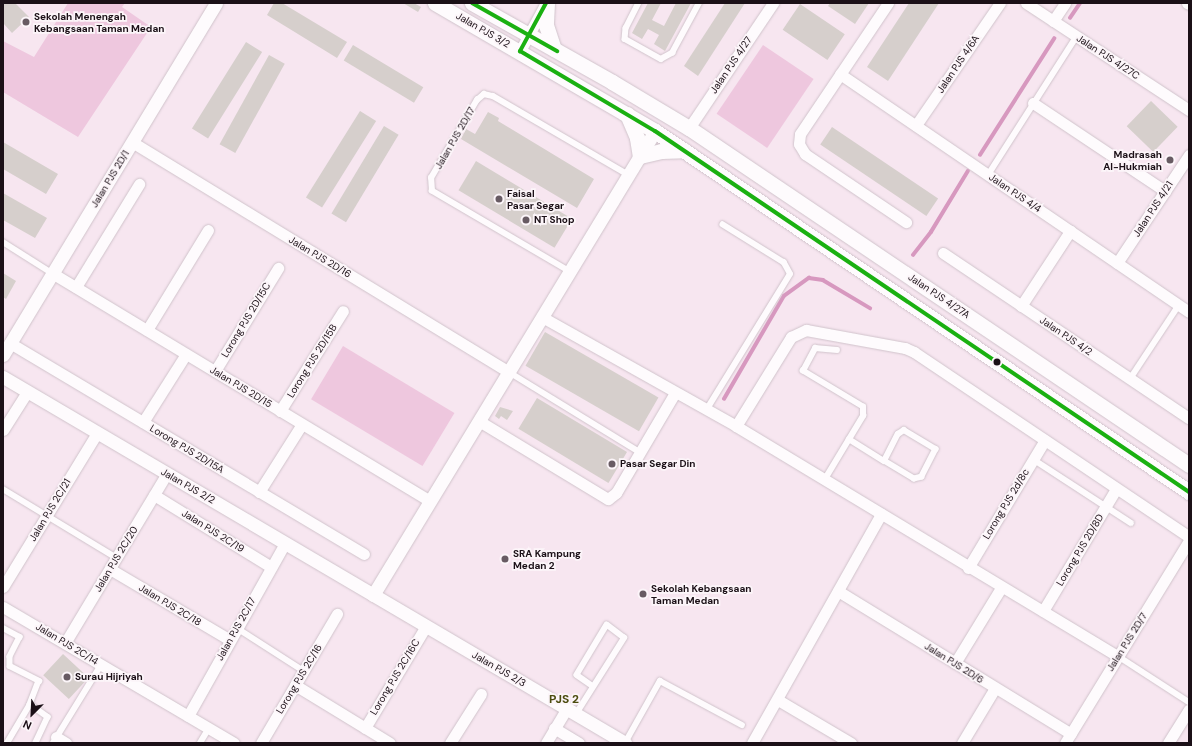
<!DOCTYPE html>
<style>
body{margin:0}
#map{position:relative;width:1192px;height:746px;overflow:hidden;background:#f7e6f0;font-family:"DM Sans",sans-serif}
div>[style]{position:absolute}
[style*='--x']{left:calc(var(--x)*1px);top:calc(var(--y)*1px);width:calc(var(--w)*1px);rotate:calc(var(--a)*1deg)}
.green>*{inset:0;background:#eec7de;transform-origin:0 0}
.stream>*{height:3.5px;margin:-1.75px;padding:0 1.75px;transform-origin:1.75px;border-radius:1.75px;background:#d798bf}
.building>*{inset:0;background:#d6cfcc;transform-origin:0 0}
.roads{filter:drop-shadow(0 0 1px #d0c3cb) drop-shadow(0 0 1px #d0c3cb)}
.service>*{height:5.5px;margin:-2.75px;padding:0 2.75px;transform-origin:2.75px;border-radius:2.75px;background:#fefbfd}
.minor>*{height:11px;margin:-5.5px;padding:0 5.5px;transform-origin:5.5px;border-radius:5.5px;background:#fefbfd}
.tertiary>*{height:13px;margin:-6.5px;padding:0 6.5px;transform-origin:6.5px;border-radius:6.5px;background:#fefbfd}
.secondary>*{height:15px;margin:-7.5px;padding:0 7.5px;transform-origin:7.5px;border-radius:7.5px;background:#fefbfd}
.bus-1>*{height:4px;margin:-2px;padding:0 2px;transform-origin:2px;border-radius:2px;background:#1ab011}
.dots>*{width:11px;height:11px;translate:-50% -50%;box-sizing:border-box;border:2px solid #fcf5f9;border-radius:50%}
span{translate:-50% -50%;white-space:nowrap;text-align:center;line-height:1.15;-webkit-text-stroke:3.5px #fcf5f9;paint-order:stroke}
.poi-label{font-size:10px;color:#1b1017;font-weight:700}
.left{translate:0 -50%;text-align:left}
.right{translate:-100% -50%;text-align:right}
.street-label{font-size:10px;color:#1b1017}
.quarter-label{font-size:12px;color:#4c4c0f;font-weight:700}
.frame{position:absolute;inset:0;border:4px solid #1b1017;pointer-events:none}
.north{position:absolute;left:12px;top:694px;width:40px;height:40px;-webkit-text-stroke:3px #fcf5f9;paint-order:stroke;rotate:204deg;font-size:11px;font-weight:700;line-height:16px;text-align:center;color:#1b1017}
.north::after{content:'';display:block;margin:auto;width:14px;height:18px;background:#1b1017;clip-path:polygon(50% 0,100% 100%,50% 72%,0 100%)}
</style>
<div id="map">
<div class="green">
<i style="clip-path:polygon(68px 3px,125px 3px,122px 7px,151px 27px,78px 137px,3px 92px,3px 41px,34px 57px)"></i>
<i style="left:763px;top:45px;width:61px;height:83px;rotate:34deg"></i>
<i style="left:343px;top:346px;width:130px;height:62px;rotate:31deg"></i>
</div>
<div class="stream">
<i style="--x:1070;--y:18;--w:18;--a:-56"></i>
<i style="--x:980;--y:155;--w:138;--a:-57.5"></i>
<i style="--x:913;--y:255;--w:29;--a:-52"></i>
<i style="--x:931;--y:232;--w:71;--a:-58.8"></i>
<i style="--x:724;--y:399;--w:119;--a:-59.8"></i>
<i style="--x:784;--y:296;--w:31;--a:-36"></i>
<i style="--x:809;--y:278;--w:14;--a:8"></i>
<i style="--x:823;--y:280;--w:55;--a:30.8"></i>
</div>
<div class="building">
<i style="clip-path:polygon(3px 3px,15px 3px,29px 17px,12px 33px,3px 23px)"></i>
<i style="clip-path:polygon(274px 3px,282px 3px,347px 42px,337px 58px,267px 15px)"></i>
<i style="clip-path:polygon(403px 3px,414px 3px,421px 7px,418px 12px)"></i>
<i style="clip-path:polygon(648px 3px,661px 3px,652px 20px,664px 26px,676px 3px,691px 3px,665px 51px,654px 44px,659px 35px,648px 29px,642px 39px,632px 33px)"></i>
<i style="clip-path:polygon(725px 3px,745px 3px,698px 76px,684px 66px)"></i>
<i style="clip-path:polygon(830px 3px,869px 3px,855px 24px,828px 6px)"></i>
<i style="clip-path:polygon(909px 3px,939px 3px,888px 81px,867px 67px)"></i>
<i style="left:800px;top:4px;width:54px;height:31px;rotate:34deg"></i>
<i style="left:246px;top:42px;width:19px;height:102px;rotate:32deg"></i>
<i style="left:353px;top:45px;width:82px;height:18px;rotate:31deg"></i>
<i style="left:269px;top:55px;width:18px;height:102px;rotate:29deg"></i>
<i style="left:1151px;top:101px;width:37px;height:35px;rotate:44deg"></i>
<i style="left:360px;top:111px;width:19px;height:102px;rotate:32deg"></i>
<i style="clip-path:polygon(488px 112px,499px 118px,498px 121px,594px 179px,577px 208px,461px 139px,466px 129px,475px 134px)"></i>
<i style="left:384px;top:126px;width:17px;height:102px;rotate:31deg"></i>
<i style="left:832px;top:127px;width:128px;height:21px;rotate:34deg"></i>
<i style="clip-path:polygon(3px 142px,58px 174px,46px 194px,3px 169px)"></i>
<i style="left:476px;top:161px;width:112px;height:34px;rotate:31deg"></i>
<i style="clip-path:polygon(3px 193px,47px 218px,35px 238px,3px 220px)"></i>
<i style="clip-path:polygon(3px 273px,16px 281px,6px 299px,3px 297px)"></i>
<i style="left:545px;top:332px;width:131px;height:39px;rotate:30deg"></i>
<i style="left:537px;top:398px;width:105px;height:36px;rotate:31deg"></i>
<i style="clip-path:polygon(500px 407px,513px 411px,507px 420px,501px 416px,499px 419px,495px 416px)"></i>
<i style="left:63px;top:654px;width:35px;height:29px;rotate:43deg"></i>
</div>
<div class="roads">
<div class="service">
<i style="--x:639;--y:3;--w:28;--a:117"></i>
<i style="--x:626;--y:28;--w:11;--a:95"></i>
<i style="--x:625;--y:39;--w:41;--a:29.1"></i>
<i style="--x:661;--y:59;--w:13;--a:-29"></i>
<i style="--x:672;--y:53;--w:57;--a:-61.6"></i>
<i style="--x:988;--y:175;--w:165;--a:-57.4"></i>
<i style="--x:3;--y:242;--w:58;--a:32.3"></i>
<i style="--x:570;--y:272;--w:160;--a:-149.6"></i>
<i style="--x:432;--y:191;--w:13;--a:-94"></i>
<i style="--x:431;--y:178;--w:91;--a:-59.5"></i>
<i style="--x:477;--y:100;--w:9;--a:-41"></i>
<i style="--x:484;--y:94;--w:9;--a:13"></i>
<i style="--x:493;--y:96;--w:157;--a:30.2"></i>
<i style="--x:509;--y:372;--w:155;--a:31.5"></i>
<i style="--x:1130;--y:379;--w:89;--a:-56.5"></i>
<i style="--x:707;--y:409;--w:158;--a:-58.4"></i>
<i style="--x:790;--y:274;--w:13;--a:-119"></i>
<i style="--x:784;--y:263;--w:72;--a:-148.1"></i>
<i style="--x:904;--y:430;--w:37;--a:31"></i>
<i style="--x:936;--y:449;--w:31;--a:117"></i>
<i style="--x:922;--y:477;--w:8;--a:166"></i>
<i style="--x:914;--y:479;--w:35;--a:-149"></i>
<i style="--x:884;--y:461;--w:30;--a:-63"></i>
<i style="--x:898;--y:434;--w:7;--a:-34"></i>
<i style="--x:849;--y:439;--w:41;--a:32.2"></i>
<i style="--x:1033;--y:459;--w:117;--a:33.1"></i>
<i style="--x:825;--y:479;--w:74;--a:-58.9"></i>
<i style="--x:863;--y:416;--w:9;--a:-90"></i>
<i style="--x:863;--y:407;--w:70;--a:-149"></i>
<i style="--x:803;--y:371;--w:26;--a:-62"></i>
<i style="--x:815;--y:348;--w:22;--a:5"></i>
<i style="--x:3;--y:489;--w:133;--a:31.2"></i>
<i style="--x:3;--y:628;--w:19;--a:28"></i>
<i style="--x:20;--y:637;--w:22;--a:117"></i>
<i style="--x:10;--y:657;--w:9;--a:90"></i>
<i style="--x:10;--y:666;--w:33;--a:27"></i>
<i style="--x:39;--y:681;--w:25;--a:111"></i>
<i style="--x:237;--y:628;--w:80;--a:32.7"></i>
<i style="--x:1118;--y:656;--w:85;--a:32.9"></i>
<i style="--x:576;--y:714;--w:90;--a:-57.7"></i>
<i style="--x:624;--y:638;--w:21;--a:-143"></i>
<i style="--x:607;--y:625;--w:58;--a:121"></i>
<i style="--x:577;--y:675;--w:19;--a:35"></i>
<i style="--x:7;--y:743;--w:45;--a:-59.5"></i>
<i style="--x:30;--y:704;--w:22;--a:36"></i>
<i style="--x:48;--y:717;--w:29;--a:115"></i>
<i style="--x:53;--y:743;--w:92;--a:-58.4"></i>
<i style="--x:200;--y:743;--w:17;--a:-59"></i>
<i style="--x:625;--y:743;--w:71;--a:-60.6"></i>
<i style="--x:660;--y:681;--w:93;--a:28.2"></i>
</div>
<div class="minor">
<i style="--x:888;--y:3;--w:158;--a:123.9"></i>
<i style="--x:800;--y:134;--w:10;--a:96"></i>
<i style="--x:799;--y:144;--w:12;--a:59"></i>
<i style="--x:805;--y:154;--w:122;--a:34"></i>
<i style="--x:1026;--y:3;--w:195;--a:33.3"></i>
<i style="--x:1187;--y:3;--w:2;--a:27"></i>
<i style="--x:1053;--y:21;--w:22;--a:-56"></i>
<i style="--x:520;--y:51;--w:55;--a:-61.6"></i>
<i style="--x:840;--y:74;--w:422;--a:34.3"></i>
<i style="--x:1033;--y:103;--w:159;--a:33.7"></i>
<i style="--x:916;--y:125;--w:148;--a:-55.5"></i>
<i style="--x:689;--y:128;--w:151;--a:-56.1"></i>
<i style="--x:132;--y:142;--w:442;--a:31.4"></i>
<i style="--x:943;--y:253;--w:296;--a:33.9"></i>
<i style="--x:1117;--y:263;--w:130;--a:-56.3"></i>
<i style="--x:52;--y:273;--w:441;--a:31.1"></i>
<i style="--x:76;--y:287;--w:121;--a:-58.5"></i>
<i style="--x:1021;--y:306;--w:90;--a:-56.8"></i>
<i style="--x:542;--y:317;--w:223;--a:29.3"></i>
<i style="--x:736;--y:426;--w:446;--a:31.1"></i>
<i style="--x:147;--y:330;--w:117;--a:-58.6"></i>
<i style="--x:10;--y:343;--w:412;--a:30.8"></i>
<i style="--x:215;--y:371;--w:121;--a:-58.5"></i>
<i style="--x:280;--y:411;--w:118;--a:-57.8"></i>
<i style="--x:479;--y:421;--w:151;--a:31.2"></i>
<i style="--x:608;--y:499;--w:10;--a:-37"></i>
<i style="--x:616;--y:493;--w:116;--a:-59.5"></i>
<i style="--x:143;--y:422;--w:80;--a:-57.7"></i>
<i style="--x:736;--y:426;--w:105;--a:-58.3"></i>
<i style="--x:791;--y:337;--w:17;--a:-25"></i>
<i style="--x:806;--y:330;--w:101;--a:10.3"></i>
<i style="--x:905;--y:348;--w:10;--a:24"></i>
<i style="--x:914;--y:352;--w:331;--a:33.9"></i>
<i style="--x:3;--y:430;--w:45;--a:-57.7"></i>
<i style="--x:259;--y:492;--w:80;--a:-57.7"></i>
<i style="--x:154;--y:495;--w:137;--a:31.6"></i>
<i style="--x:968;--y:568;--w:149;--a:-59"></i>
<i style="--x:110;--y:569;--w:139;--a:30.6"></i>
<i style="--x:3;--y:587;--w:180;--a:-58.6"></i>
<i style="--x:838;--y:591;--w:273;--a:31.5"></i>
<i style="--x:3;--y:607;--w:268;--a:30.5"></i>
<i style="--x:1043;--y:611;--w:142;--a:-59.1"></i>
<i style="--x:65;--y:643;--w:198;--a:-59"></i>
<i style="--x:955;--y:663;--w:88;--a:-58.5"></i>
<i style="--x:295;--y:685;--w:111;--a:31.4"></i>
<i style="--x:778;--y:700;--w:85;--a:30.5"></i>
<i style="--x:188;--y:716;--w:198;--a:-60.7"></i>
<i style="--x:365;--y:728;--w:119;--a:-59.1"></i>
<i style="--x:554;--y:728;--w:29;--a:31"></i>
<i style="--x:56;--y:737;--w:12;--a:31"></i>
<i style="--x:261;--y:743;--w:150;--a:-59.5"></i>
<i style="--x:450;--y:743;--w:58;--a:-57.7"></i>
<i style="--x:546;--y:743;--w:41;--a:-59"></i>
<i style="--x:752;--y:743;--w:263;--a:-60.6"></i>
<i style="--x:962;--y:743;--w:64;--a:-59"></i>
<i style="--x:1065;--y:743;--w:237;--a:-58.5"></i>
<i style="--x:1168;--y:743;--w:39;--a:-58"></i>
</div>
<div class="tertiary">
<i style="--x:3;--y:355;--w:411;--a:-58.8"></i>
<i style="--x:3;--y:377;--w:722;--a:30.47"></i>
<i style="--x:373;--y:595;--w:543;--a:-58.71"></i>
</div>
<div class="secondary">
<i style="--x:435;--y:3;--w:255;--a:30.2"></i>
<i style="--x:655;--y:131;--w:645;--a:34.06"></i>
<i style="--x:472;--y:3;--w:161;--a:29.4"></i>
<i style="--x:612;--y:82;--w:90;--a:30.9"></i>
<i style="--x:689;--y:128;--w:603;--a:33.98"></i>
<i style="--x:547;--y:3;--w:22;--a:93"></i>
<i style="--x:546;--y:25;--w:25;--a:72"></i>
<i style="--x:627;--y:114;--w:26;--a:67"></i>
<i style="--x:637;--y:138;--w:18;--a:81"></i>
<i style="--x:640;--y:156;--w:22;--a:-13"></i>
<i style="--x:661;--y:151;--w:23;--a:-2"></i>
</div>
</div>
<div class="bus-1">
<i style="--x:472;--y:3;--w:98;--a:29.5"></i>
<i style="--x:546;--y:3;--w:55;--a:118.4"></i>
<i style="--x:520;--y:51;--w:157;--a:30.7"></i>
<i style="--x:655;--y:131;--w:645;--a:34.06"></i>
</div>
<div class="dots">
<i style="left:26px;top:22px;background:#685b63"></i>
<i style="left:1170px;top:160px;background:#685b63"></i>
<i style="left:499px;top:199px;background:#685b63"></i>
<i style="left:526px;top:220px;background:#685b63"></i>
<i style="left:997px;top:362px;background:#1b1017"></i>
<i style="left:612px;top:464px;background:#685b63"></i>
<i style="left:505px;top:559px;background:#685b63"></i>
<i style="left:643px;top:594px;background:#685b63"></i>
<i style="left:67px;top:677px;background:#685b63"></i>
</div>
<div class="poi-label">
<span class="left" style="left:34px;top:22px">Sekolah Menengah<br>Kebangsaan Taman Medan</span>
<span class="right" style="left:1162px;top:160px">Madrasah<br>Al-Hukmiah</span>
<span class="left" style="left:507px;top:199px">Faisal<br>Pasar Segar</span>
<span class="left" style="left:534px;top:220px">NT Shop</span>
<span class="left" style="left:620px;top:464px">Pasar Segar Din</span>
<span class="left" style="left:513px;top:559px">SRA Kampung<br>Medan 2</span>
<span class="left" style="left:651px;top:594px">Sekolah Kebangsaan<br>Taman Medan</span>
<span class="left" style="left:75px;top:677px">Surau Hijriyah</span>
</div>
<div class="street-label">
<span style="left:483px;top:30px;rotate:30deg">Jalan PJS 3/2</span>
<span style="left:1108px;top:57px;rotate:33deg">Jalan PJS 4/27C</span>
<span style="left:958px;top:64px;rotate:-56deg">Jalan PJS 4/6A</span>
<span style="left:731px;top:65px;rotate:-56deg">Jalan PJS 4/27</span>
<span style="left:455px;top:138px;rotate:-60deg">Jalan PJS 2D/17</span>
<span style="left:110px;top:179px;rotate:-59deg">Jalan PJS 2D/1</span>
<span style="left:1015px;top:193px;rotate:34deg">Jalan PJS 4/4</span>
<span style="left:1153px;top:209px;rotate:-57deg">Jalan PJS 4/21</span>
<span style="left:320px;top:257px;rotate:31deg">Jalan PJS 2D/16</span>
<span style="left:939px;top:296px;rotate:34deg">Jalan PJS 4/27A</span>
<span style="left:246px;top:320px;rotate:-59deg">Lorong PJS 2D/15C</span>
<span style="left:1066px;top:336px;rotate:34deg">Jalan PJS 4/2</span>
<span style="left:312px;top:361px;rotate:-58deg">Lorong PJS 2D/15B</span>
<span style="left:241px;top:387px;rotate:31deg">Jalan PJS 2D/15</span>
<span style="left:187px;top:449px;rotate:31deg">Lorong PJS 2D/15A</span>
<span style="left:188px;top:486px;rotate:30deg">Jalan PJS 2/2</span>
<span style="left:1006px;top:504px;rotate:-59deg">Lorong PJS 2d/8c</span>
<span style="left:50px;top:510px;rotate:-59deg">Jalan PJS 2C/21</span>
<span style="left:213px;top:531px;rotate:32deg">Jalan PJS 2C/19</span>
<span style="left:1080px;top:550px;rotate:-59deg">Lorong PJS 2D/8D</span>
<span style="left:116px;top:559px;rotate:-59deg">Jalan PJS 2C/20</span>
<span style="left:170px;top:605px;rotate:31deg">Jalan PJS 2C/18</span>
<span style="left:236px;top:629px;rotate:-61deg">Jalan PJS 2C/17</span>
<span style="left:1127px;top:642px;rotate:-58deg">Jalan PJS 2D/7</span>
<span style="left:67px;top:644px;rotate:31deg">Jalan PJS 2C/14</span>
<span style="left:954px;top:663px;rotate:32deg">Jalan PJS 2D/6</span>
<span style="left:499px;top:669px;rotate:30deg">Jalan PJS 2/3</span>
<span style="left:395px;top:677px;rotate:-59deg">Lorong PJS 2C/16C</span>
<span style="left:299px;top:679px;rotate:-59deg">Lorong PJS 2C/16</span>
</div>
<div class="quarter-label">
<span style="left:564px;top:700px">PJS 2</span>
</div>
<div class="frame"></div>
<div class="north">N</div>
</div>
